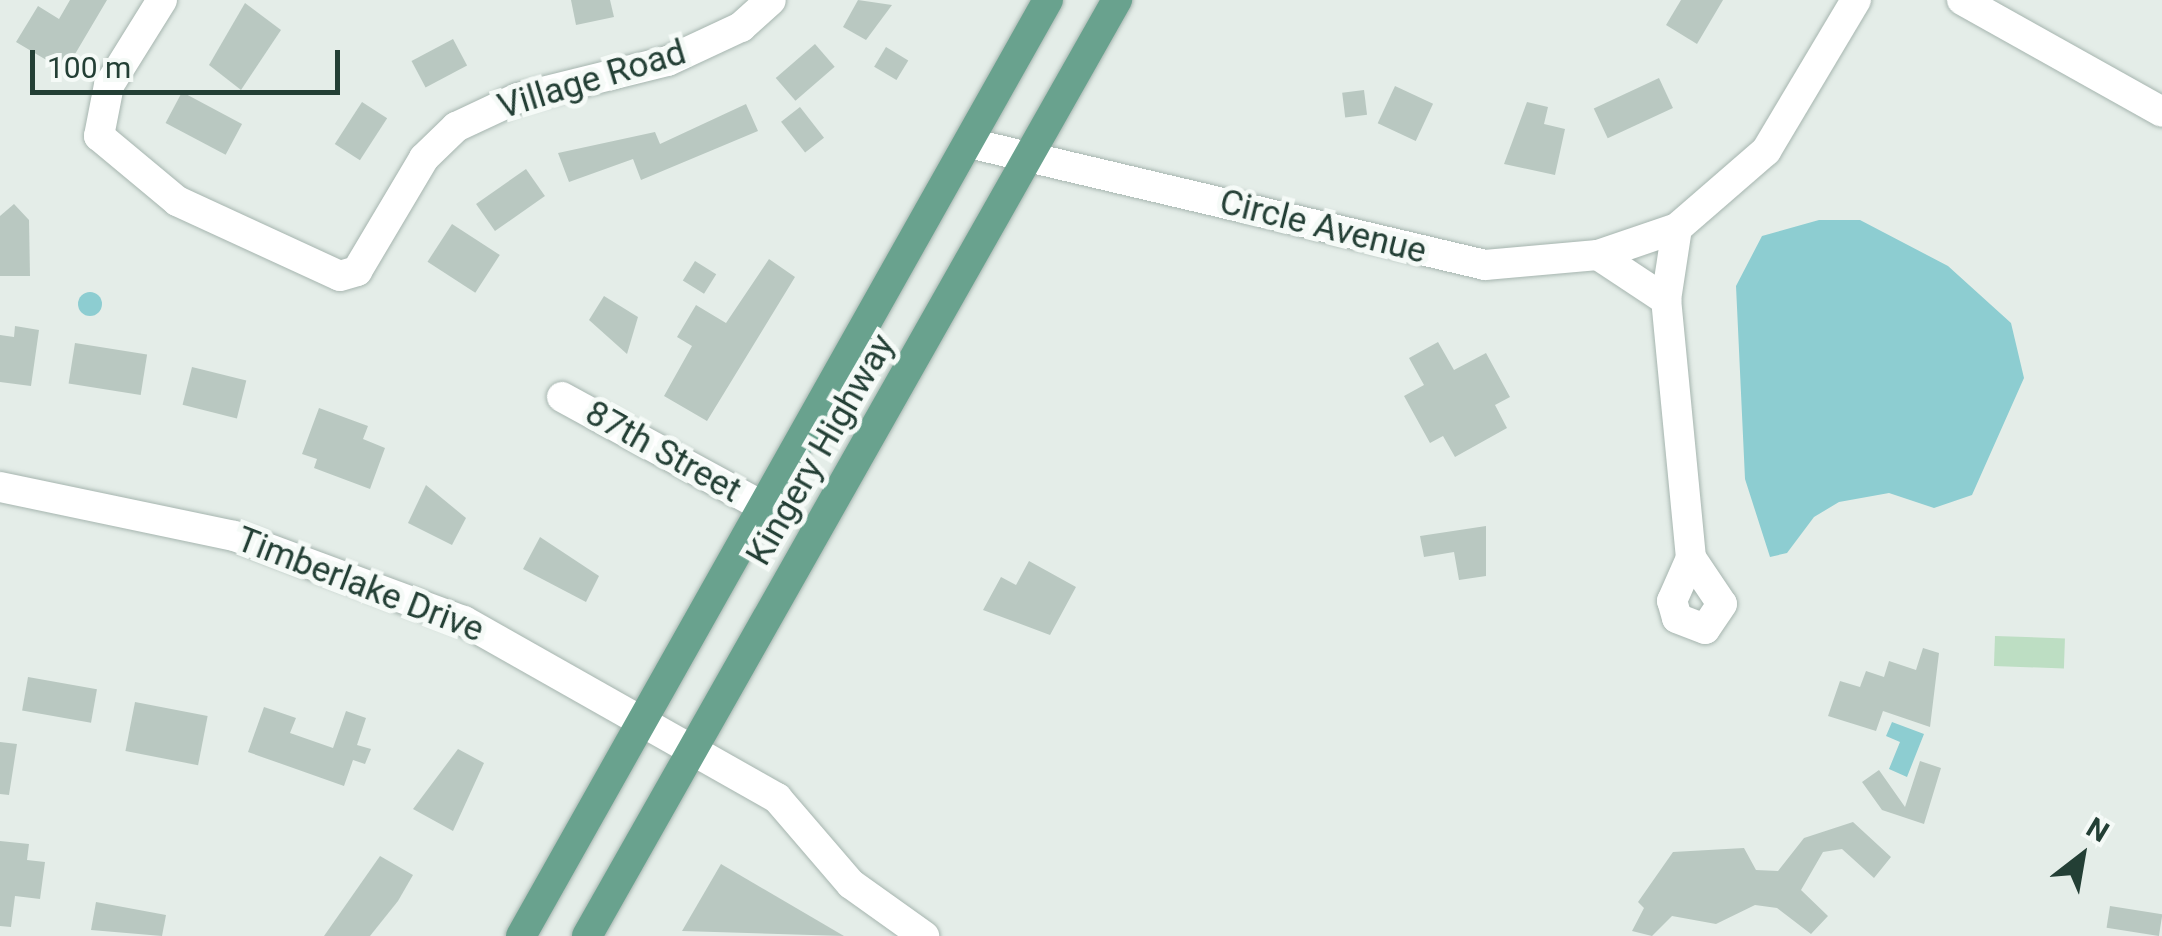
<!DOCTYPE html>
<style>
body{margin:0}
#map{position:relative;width:2162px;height:936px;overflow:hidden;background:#e4ede8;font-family:Roboto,sans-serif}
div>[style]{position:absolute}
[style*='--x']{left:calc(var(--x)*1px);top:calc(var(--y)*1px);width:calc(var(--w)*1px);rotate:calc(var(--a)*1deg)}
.green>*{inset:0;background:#bddec3;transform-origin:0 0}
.water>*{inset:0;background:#8dcdd1}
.round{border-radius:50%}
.building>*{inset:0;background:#b9c8c1;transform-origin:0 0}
.roads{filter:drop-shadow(0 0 2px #a6b5af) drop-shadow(0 0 2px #a6b5af)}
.minor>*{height:30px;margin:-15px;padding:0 15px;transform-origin:15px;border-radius:15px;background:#fff}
.major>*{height:30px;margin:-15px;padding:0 15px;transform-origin:15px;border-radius:15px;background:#69a28e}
span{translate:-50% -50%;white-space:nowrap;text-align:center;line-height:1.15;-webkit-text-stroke:10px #f5faf7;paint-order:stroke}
.street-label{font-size:35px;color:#233f35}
.north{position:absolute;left:2032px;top:806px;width:100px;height:100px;-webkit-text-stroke:8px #f5faf7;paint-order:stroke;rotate:31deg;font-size:28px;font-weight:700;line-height:40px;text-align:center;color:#233f35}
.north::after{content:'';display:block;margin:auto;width:35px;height:45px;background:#233f35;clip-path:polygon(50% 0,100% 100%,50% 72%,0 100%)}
.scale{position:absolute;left:30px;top:50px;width:310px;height:45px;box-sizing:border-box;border:5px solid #233f35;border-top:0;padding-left:12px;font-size:30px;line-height:35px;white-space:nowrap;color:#233f35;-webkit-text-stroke:8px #f5faf7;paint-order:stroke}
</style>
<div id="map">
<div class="green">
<i style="left:1995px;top:636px;width:70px;height:30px;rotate:2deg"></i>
</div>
<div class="water">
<i style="clip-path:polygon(1819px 220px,1860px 220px,1948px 266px,2011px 323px,2024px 378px,1972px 495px,1934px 508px,1889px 493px,1839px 502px,1814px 517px,1787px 553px,1770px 557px,1745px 479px,1736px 286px,1762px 236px)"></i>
<i class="round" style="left:78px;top:292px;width:24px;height:24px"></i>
<i style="clip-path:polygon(1892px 722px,1924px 734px,1907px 777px,1889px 769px,1900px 742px,1886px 736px)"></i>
</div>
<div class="building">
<i style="clip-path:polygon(70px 0,107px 0,65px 71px,16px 42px,38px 6px,59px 19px)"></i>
<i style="clip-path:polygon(571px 0,610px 0,614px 17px,576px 25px)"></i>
<i style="clip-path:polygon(858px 0,892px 5px,866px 40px,843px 27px)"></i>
<i style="clip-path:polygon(1681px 0,1723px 0,1697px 44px,1666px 25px)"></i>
<i style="clip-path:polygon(245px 3px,281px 30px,241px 90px,209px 65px)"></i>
<i style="left:453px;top:39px;width:30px;height:47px;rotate:62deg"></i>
<i style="left:815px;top:44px;width:30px;height:52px;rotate:49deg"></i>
<i style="left:886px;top:47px;width:26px;height:23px;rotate:31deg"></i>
<i style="left:1659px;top:78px;width:33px;height:72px;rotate:65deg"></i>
<i style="left:1395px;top:86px;width:42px;height:41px;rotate:25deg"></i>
<i style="left:1364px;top:90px;width:25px;height:22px;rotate:83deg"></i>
<i style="left:182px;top:92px;width:68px;height:35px;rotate:28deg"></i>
<i style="left:362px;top:102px;width:30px;height:50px;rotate:33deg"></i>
<i style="clip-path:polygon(1527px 102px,1548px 107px,1544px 124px,1565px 129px,1555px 175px,1504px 164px)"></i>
<i style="clip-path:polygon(746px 104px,758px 131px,641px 180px,633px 159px,569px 182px,558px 153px,655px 132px,660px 144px)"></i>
<i style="left:800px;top:107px;width:39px;height:24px;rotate:52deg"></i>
<i style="left:526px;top:169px;width:33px;height:61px;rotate:55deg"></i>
<i style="clip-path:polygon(14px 204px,29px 220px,30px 276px,0 276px,0 216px)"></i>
<i style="left:452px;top:224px;width:57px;height:45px;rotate:33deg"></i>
<i style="clip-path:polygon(769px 259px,795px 277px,707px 421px,664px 396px,692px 346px,677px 337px,696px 305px,726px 323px)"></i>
<i style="left:695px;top:261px;width:25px;height:23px;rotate:32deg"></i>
<i style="clip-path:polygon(604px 296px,638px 317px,627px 354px,589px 320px)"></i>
<i style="clip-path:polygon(15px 326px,39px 330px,31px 386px,0 382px,0 335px,14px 337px)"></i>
<i style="clip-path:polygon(1438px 342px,1454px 370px,1486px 353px,1510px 397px,1495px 405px,1507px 428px,1455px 457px,1443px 436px,1430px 443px,1404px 396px,1424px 385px,1409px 358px)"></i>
<i style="left:75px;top:343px;width:73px;height:41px;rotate:9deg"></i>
<i style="left:192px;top:367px;width:56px;height:39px;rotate:14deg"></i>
<i style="clip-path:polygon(319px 408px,368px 426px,363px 439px,385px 448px,370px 489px,314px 468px,317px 459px,302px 454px)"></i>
<i style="clip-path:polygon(426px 485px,466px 518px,452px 545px,408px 523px)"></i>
<i style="clip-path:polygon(1486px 526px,1486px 576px,1459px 580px,1454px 552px,1424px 557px,1420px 536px)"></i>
<i style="clip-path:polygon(540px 537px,599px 576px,586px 602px,523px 569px)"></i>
<i style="clip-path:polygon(1029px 561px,1076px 587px,1050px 635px,983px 610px,1001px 577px,1016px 585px)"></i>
<i style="clip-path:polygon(1923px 648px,1939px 653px,1930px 727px,1883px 711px,1876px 731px,1828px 716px,1840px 681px,1860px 687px,1866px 671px,1884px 677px,1889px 661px,1916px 670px)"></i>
<i style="left:28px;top:677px;width:70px;height:34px;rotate:10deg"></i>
<i style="left:135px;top:702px;width:74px;height:50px;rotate:11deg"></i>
<i style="clip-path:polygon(264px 707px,296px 718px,290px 733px,333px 748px,346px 711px,366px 718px,357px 745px,371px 749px,365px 764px,353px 760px,344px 786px,248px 752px)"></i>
<i style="clip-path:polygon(0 742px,17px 744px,9px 795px,0 794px)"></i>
<i style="clip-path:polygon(458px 749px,484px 763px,453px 831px,413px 809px)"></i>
<i style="clip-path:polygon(1920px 761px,1941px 768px,1924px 824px,1882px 810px,1862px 782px,1879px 770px,1905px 807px)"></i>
<i style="clip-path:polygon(1853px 822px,1891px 857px,1874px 878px,1842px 849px,1823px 852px,1801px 890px,1828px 916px,1811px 934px,1777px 908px,1755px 905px,1716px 924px,1672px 916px,1652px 936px,1632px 931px,1644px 908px,1638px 902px,1673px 852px,1744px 848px,1756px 870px,1778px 871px,1804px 838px)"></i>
<i style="clip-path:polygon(0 841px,29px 844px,27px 860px,45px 862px,40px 899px,15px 896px,11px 927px,0 926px)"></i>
<i style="clip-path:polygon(380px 856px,413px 875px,398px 901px,370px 936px,324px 936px)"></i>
<i style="clip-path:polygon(721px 864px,844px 936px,682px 931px)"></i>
<i style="clip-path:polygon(96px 902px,166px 915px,162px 936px,91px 930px)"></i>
<i style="left:2110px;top:906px;width:53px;height:22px;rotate:9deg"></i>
</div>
<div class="roads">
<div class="minor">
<i style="--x:162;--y:0;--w:100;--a:121.9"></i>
<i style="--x:109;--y:85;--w:52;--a:101.1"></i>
<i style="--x:99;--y:136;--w:102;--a:39.8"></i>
<i style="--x:177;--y:201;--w:179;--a:24.7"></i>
<i style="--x:340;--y:276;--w:18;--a:-16"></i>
<i style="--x:357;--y:271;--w:131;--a:-59.3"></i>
<i style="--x:424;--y:158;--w:45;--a:-44.1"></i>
<i style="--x:456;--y:127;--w:68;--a:-25.1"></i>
<i style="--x:518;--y:98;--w:154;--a:-13.9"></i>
<i style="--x:668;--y:61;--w:81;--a:-25"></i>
<i style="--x:741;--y:27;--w:40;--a:-42"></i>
<i style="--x:1962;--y:0;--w:229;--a:29.2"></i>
<i style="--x:969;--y:143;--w:530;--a:13.3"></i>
<i style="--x:1485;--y:265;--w:113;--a:-5.1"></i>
<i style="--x:1598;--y:255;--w:83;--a:-18.9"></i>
<i style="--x:1598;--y:255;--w:82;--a:33.5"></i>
<i style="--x:562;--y:397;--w:230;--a:28.6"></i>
<i style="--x:0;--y:487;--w:239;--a:11.8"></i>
<i style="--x:234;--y:536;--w:245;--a:20.3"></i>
<i style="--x:464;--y:621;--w:360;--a:29.5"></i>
<i style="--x:777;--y:798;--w:113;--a:49.3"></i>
<i style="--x:851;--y:884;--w:90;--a:35.5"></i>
<i style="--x:1691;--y:558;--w:55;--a:56"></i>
<i style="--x:1722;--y:604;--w:30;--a:124"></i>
<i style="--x:1705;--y:629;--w:30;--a:-159"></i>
<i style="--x:1677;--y:618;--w:18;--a:-106"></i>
<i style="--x:1672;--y:601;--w:47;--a:-66.2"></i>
<i style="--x:1691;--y:558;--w:259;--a:-95.5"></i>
<i style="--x:1666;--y:300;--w:73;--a:-81.3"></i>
<i style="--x:1677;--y:228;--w:118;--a:-40.9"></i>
<i style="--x:1766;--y:151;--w:176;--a:-59.2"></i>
</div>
<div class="major">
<i style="--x:521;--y:936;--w:1074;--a:-60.62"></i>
<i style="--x:587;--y:936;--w:1076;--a:-60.48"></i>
</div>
</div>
<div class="street-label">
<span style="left:592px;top:80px;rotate:-17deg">Village Road</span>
<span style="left:1323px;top:227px;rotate:14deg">Circle Avenue</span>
<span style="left:821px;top:450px;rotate:-60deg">Kingery Highway</span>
<span style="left:663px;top:452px;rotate:29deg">87th Street</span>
<span style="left:360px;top:585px;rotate:21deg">Timberlake Drive</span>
</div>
<div class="north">N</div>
<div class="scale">100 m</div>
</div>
